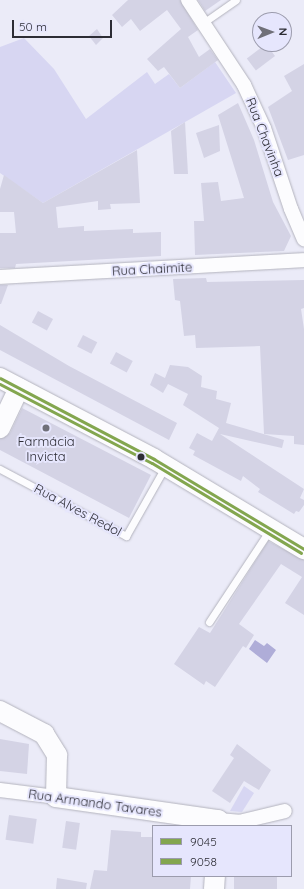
<!DOCTYPE html>
<meta charset="utf-8">
<style>
body{margin:0}
#map{position:relative;width:304px;height:889px;overflow:hidden;background:#ebebf8;font-family:Quicksand,sans-serif}
div>[style]{position:absolute}
[style*='--x']{left:calc(var(--x)*1px);top:calc(var(--y)*1px);width:calc(var(--w)*1px);rotate:calc(var(--a)*1deg)}
.green>*{inset:0;background:#d7d6f2}
.water>*{inset:0;background:#afadd8}
.building>*{inset:0;background:#d4d3e5;transform-origin:0 0}
.roads{filter:drop-shadow(0 0 1px #b3b3bd) drop-shadow(0 0 1px #b3b3bd)}
.lane>*{height:7px;margin:-3.5px;padding:0 3.5px;transform-origin:3.5px;border-radius:3.5px;background:#fcfcfe}
.street>*{height:14px;margin:-7px;padding:0 7px;transform-origin:7px;border-radius:7px;background:#fcfcfe}
.secondary>*{height:20px;margin:-10px;padding:0 10px;transform-origin:10px;border-radius:10px;background:#fcfcfe}
.bus-1>*{height:3px;margin:-1.5px;padding:0 1.5px;transform-origin:1.5px;border-radius:1.5px;background:#83a64f}
.bus-2>*{height:3px;margin:-1.5px;padding:0 1.5px;transform-origin:1.5px;border-radius:1.5px;background:#83a64f}
.dots>*{width:11px;height:11px;translate:-50% -50%;box-sizing:border-box;border:2px solid #e6e6fd;border-radius:50%}
span{translate:-50% -50%;white-space:nowrap;text-align:center;line-height:1.15;-webkit-text-stroke:4px #e6e6fd;paint-order:stroke}
.street-label{font-size:13px;color:#2d2d35}
.poi-label{font-size:13px;color:#2d2d35}
.legend{position:absolute;left:152px;top:825px;width:140px;height:52px;box-sizing:border-box;background:#e6e6fd;border:1px solid #9c9cad;margin:0;padding:5px 7px;list-style:none;font-size:12px;color:#2d2d35}
.legend li{display:flex;align-items:center;gap:8px;height:20px}
.legend b{width:20px;border:1px solid #9c9cad}
.north{position:absolute;left:252px;top:12px;width:40px;height:40px;box-sizing:border-box;background:#e6e6fd;border:1px solid #9c9cad;border-radius:50%;rotate:89deg;font-size:11px;font-weight:700;line-height:16px;text-align:center;color:#2d2d35}
.north::after{content:'';display:block;margin:auto;width:14px;height:18px;background:#707079;clip-path:polygon(50% 0,100% 100%,50% 72%,0 100%)}
.scale{position:absolute;left:12px;top:20px;width:100px;height:18px;box-sizing:border-box;border:2px solid #2d2d35;border-top:0;padding-left:5px;font-size:12px;line-height:14px;white-space:nowrap;color:#2d2d35;-webkit-text-stroke:3px #e6e6fd;paint-order:stroke}
</style>
<div id="map">
<div class="green">
<i style="clip-path:polygon(24px 38px,54px 69px,86px 119px,147px 72px,155px 84px,169px 74px,180px 88px,215px 62px,236px 93px,43px 203px,0 173px,0 47px)"></i>
<i style="clip-path:polygon(244px 786px,254px 793px,242px 812px,230px 811px)"></i>
</div>
<div class="water">
<i style="clip-path:polygon(255px 640px,264px 646px,267px 643px,276px 650px,267px 663px,249px 649px)"></i>
</div>
<div class="building">
<i style="clip-path:polygon(128px 0,180px 0,198px 30px,188px 37px,199px 57px,210px 49px,218px 60px,180px 88px,164px 67px,158px 71px,147px 59px,181px 29px,167px 10px,140px 31px,131px 19px,122px 27px,112px 15px)"></i>
<i style="clip-path:polygon(198px 0,221px 0,205px 11px)"></i>
<i style="clip-path:polygon(97px 29px,103px 38px,96px 45px,89px 36px)"></i>
<i style="left:266px;top:44px;width:15px;height:24px;rotate:53deg"></i>
<i style="clip-path:polygon(304px 64px,304px 155px,288px 160px,268px 107px,292px 91px,284px 76px)"></i>
<i style="clip-path:polygon(238px 103px,254px 140px,273px 202px,291px 236px,284px 251px,195px 255px,194px 221px,204px 221px,201px 183px,218px 182px,221px 201px,244px 198px,218px 115px)"></i>
<i style="clip-path:polygon(185px 122px,188px 174px,174px 174px,171px 131px)"></i>
<i style="clip-path:polygon(219px 125px,220px 151px,204px 158px,196px 133px)"></i>
<i style="clip-path:polygon(137px 150px,140px 203px,110px 204px,111px 209px,98px 210px,98px 201px,56px 207px,58px 228px,84px 226px,84px 231px,133px 229px,133px 233px,161px 232px,161px 256px,16px 264px,15px 268px,0 268px,0 233px,16px 233px,14px 212px,0 212px,0 189px,4px 175px,43px 203px)"></i>
<i style="clip-path:polygon(206px 278px,207px 282px,304px 280px,304px 308px,301px 309px,304px 329px,304px 445px,294px 444px,294px 436px,264px 434px,260px 346px,196px 348px,195px 335px,184px 336px,180px 301px,175px 300px,173px 279px)"></i>
<i style="clip-path:polygon(0 285px,8px 285px,1px 304px,0 304px)"></i>
<i style="left:38px;top:311px;width:17px;height:13px;rotate:28deg"></i>
<i style="clip-path:polygon(0 325px,69px 366px,177px 423px,169px 440px,0 350px)"></i>
<i style="left:83px;top:335px;width:16px;height:13px;rotate:27deg"></i>
<i style="left:116px;top:352px;width:19px;height:13px;rotate:28deg"></i>
<i style="clip-path:polygon(170px 365px,188px 367px,202px 376px,201px 387px,217px 391px,216px 399px,231px 403px,226px 423px,284px 440px,282px 448px,220px 434px,304px 489px,300px 498px,304px 500px,304px 505px,299px 512px,296px 511px,294px 514px,258px 492px,260px 489px,243px 476px,241px 481px,193px 455px,195px 451px,189px 448px,197px 433px,212px 441px,219px 428px,183px 405px,188px 394px,168px 384px,163px 393px,150px 385px,155px 373px,165px 378px)"></i>
<i style="clip-path:polygon(22px 408px,151px 475px,129px 518px,0 450px,0 439px,10px 433px)"></i>
<i style="clip-path:polygon(268px 541px,304px 560px,304px 615px,285px 603px,302px 577px,281px 564px,239px 624px,254px 635px,246px 648px,243px 646px,215px 687px,206px 681px,204px 685px,174px 664px,199px 627px,210px 633px)"></i>
<i style="clip-path:polygon(0 739px,29px 744px,27px 774px,0 771px)"></i>
<i style="clip-path:polygon(237px 744px,271px 770px,259px 790px,244px 781px,230px 803px,212px 791px,234px 758px,230px 755px)"></i>
<i style="left:9px;top:815px;width:28px;height:25px;rotate:8deg"></i>
<i style="left:66px;top:821px;width:14px;height:27px;rotate:8deg"></i>
<i style="clip-path:polygon(111px 830px,141px 832px,141px 837px,153px 837px,153px 876px,191px 876px,190px 889px,90px 889px,94px 870px,107px 871px)"></i>
<i style="left:234px;top:876px;width:43px;height:13px"></i>
<i style="clip-path:polygon(57px 878px,87px 883px,86px 889px,56px 889px)"></i>
</div>
<div class="roads">
<div class="lane">
<i style="--x:203;--y:23;--w:40;--a:-34.9"></i>
<i style="--x:0;--y:469;--w:143;--a:28"></i>
<i style="--x:126;--y:536;--w:79;--a:-60.5"></i>
<i style="--x:209;--y:622;--w:109;--a:-56.6"></i>
</div>
<div class="street">
<i style="--x:188;--y:0;--w:102;--a:56.6"></i>
<i style="--x:244;--y:85;--w:47;--a:65.1"></i>
<i style="--x:264;--y:128;--w:85;--a:71.6"></i>
<i style="--x:291;--y:209;--w:33;--a:67"></i>
<i style="--x:0;--y:277;--w:304;--a:-3.2"></i>
<i style="--x:0;--y:790;--w:56;--a:7.1"></i>
<i style="--x:218;--y:820;--w:21;--a:5"></i>
<i style="--x:239;--y:822;--w:47;--a:-13.4"></i>
</div>
<div class="secondary">
<i style="--x:0;--y:378;--w:174;--a:27.7"></i>
<i style="--x:154;--y:459;--w:175;--a:31"></i>
<i style="--x:0;--y:428;--w:44;--a:-64.6"></i>
<i style="--x:0;--y:711;--w:50;--a:27.6"></i>
<i style="--x:44;--y:734;--w:25;--a:58"></i>
<i style="--x:57;--y:755;--w:42;--a:91.4"></i>
<i style="--x:56;--y:797;--w:164;--a:8.1"></i>
<i style="--x:218;--y:820;--w:6;--a:90"></i>
<i style="--x:214;--y:889;--w:13;--a:-86"></i>
</div>
</div>
<div class="bus-1">
<i style="--x:0;--y:378;--w:174;--a:27.7"></i>
<i style="--x:154;--y:459;--w:175;--a:31"></i>
</div>
<div class="bus-2">
<i style="--x:0;--y:384;--w:171;--a:27.5"></i>
<i style="--x:152;--y:463;--w:174;--a:31.1"></i>
</div>
<div class="dots">
<i style="left:46px;top:428px;background:#707079"></i>
<i style="left:141px;top:457px;background:#2d2d35"></i>
</div>
<div class="street-label">
<span style="left:265px;top:137px;rotate:69deg">Rua Chavinha</span>
<span style="left:152px;top:269px;rotate:-3deg">Rua Chaimite</span>
<span style="left:78px;top:510px;rotate:28deg">Rua Alves Redol</span>
<span style="left:95px;top:803px;rotate:8deg">Rua Armando Tavares</span>
</div>
<div class="poi-label">
<span style="left:46px;top:449px">Farmácia<br>Invicta</span>
</div>
<ul class="legend">
<li><b style="height:5px;background:#83a64f"></b>9045</li>
<li><b style="height:5px;background:#83a64f"></b>9058</li>
</ul>
<div class="north">N</div>
<div class="scale">50 m</div>
</div>
